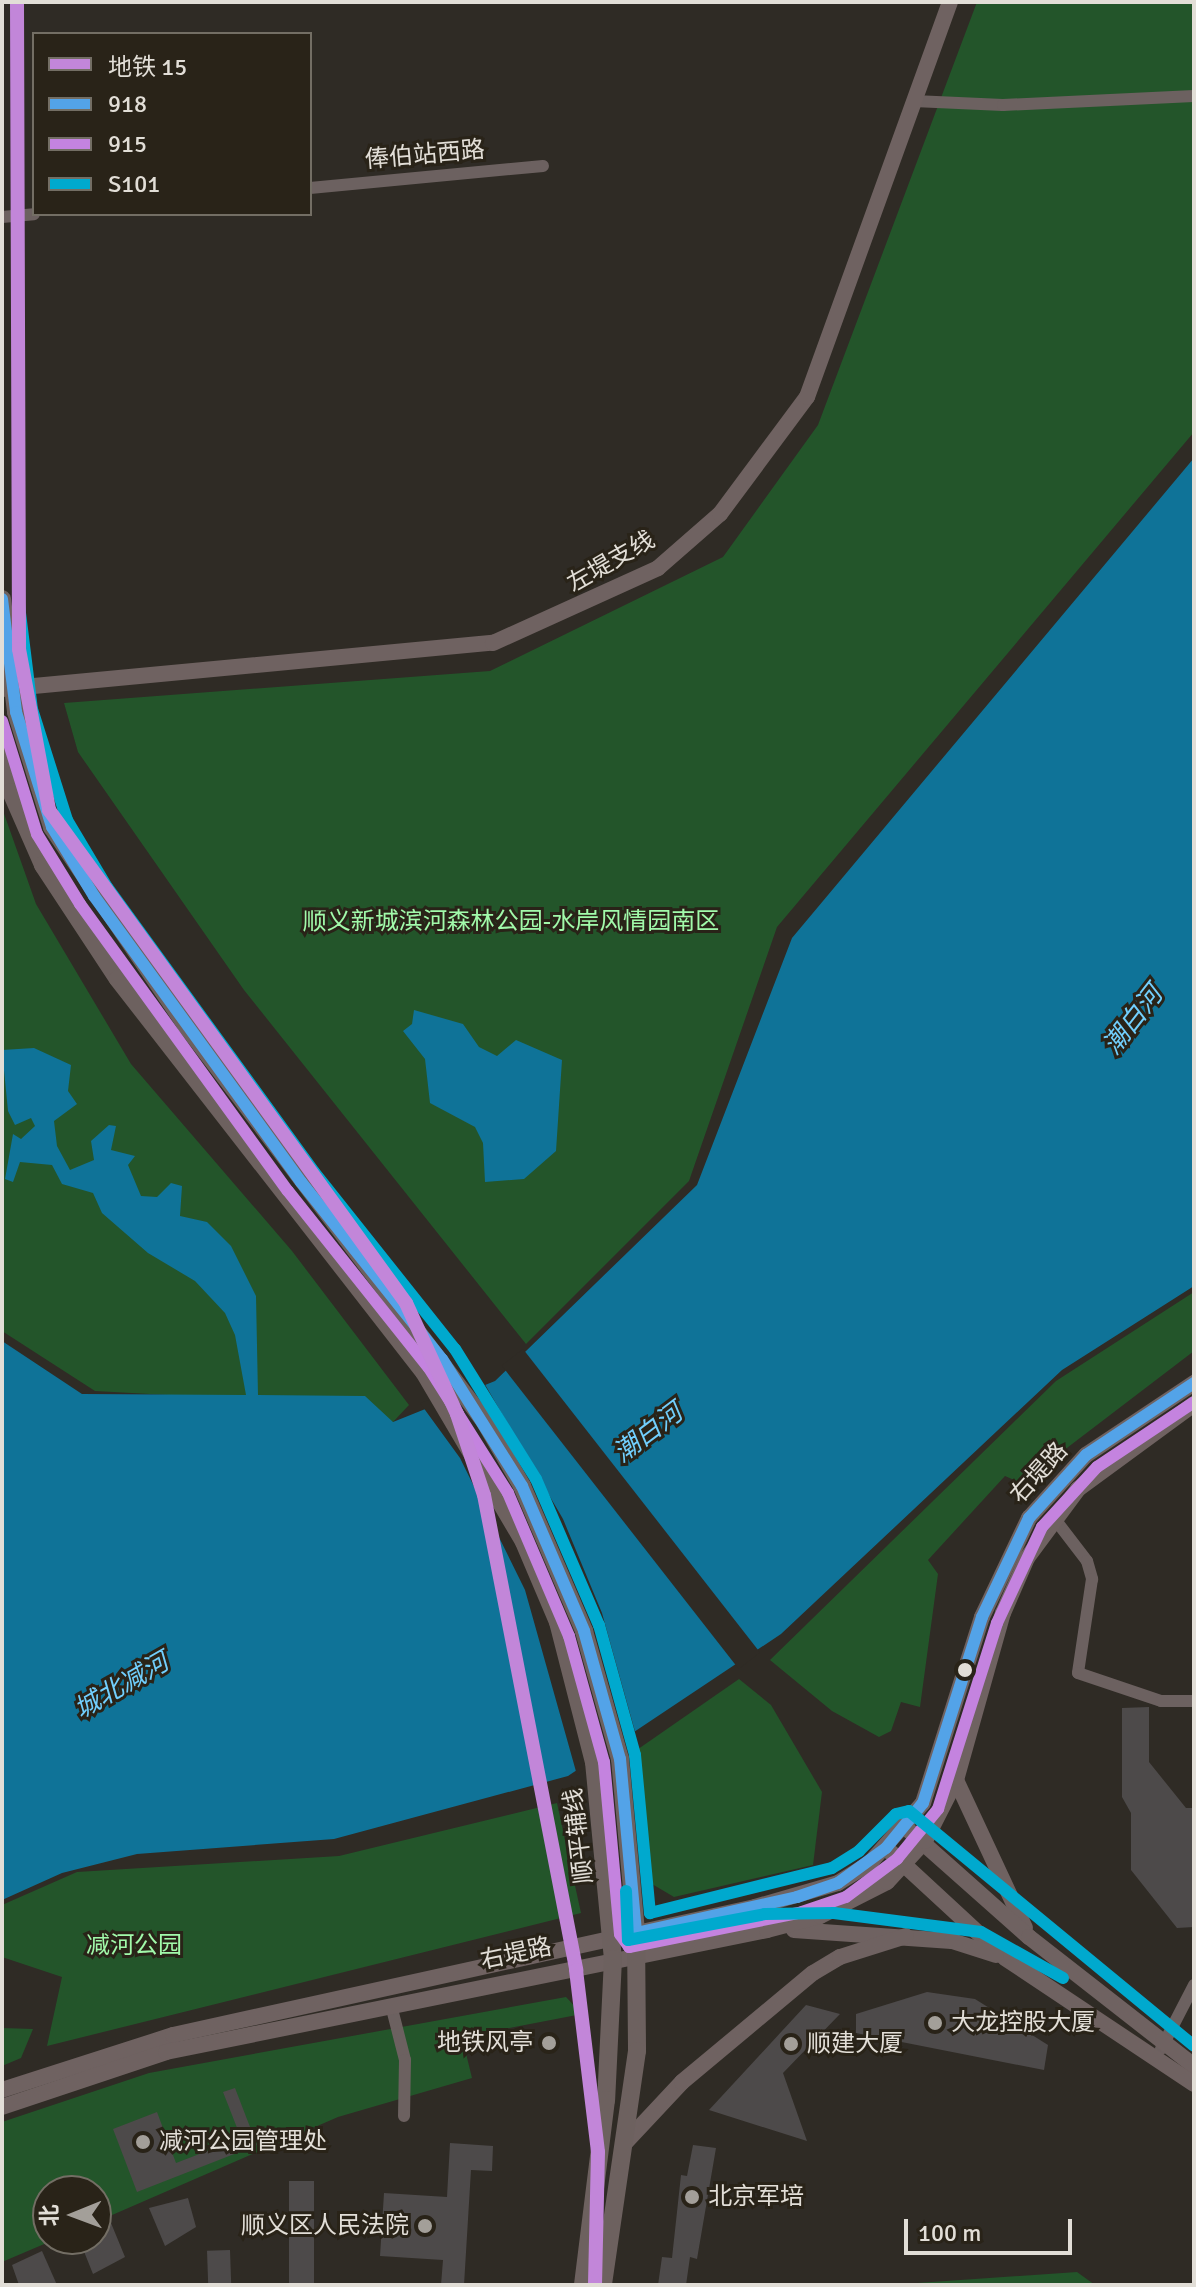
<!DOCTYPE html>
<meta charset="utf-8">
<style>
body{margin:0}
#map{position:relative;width:1196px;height:2287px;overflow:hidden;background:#2f2b25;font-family:Signika,"Noto Sans SC",sans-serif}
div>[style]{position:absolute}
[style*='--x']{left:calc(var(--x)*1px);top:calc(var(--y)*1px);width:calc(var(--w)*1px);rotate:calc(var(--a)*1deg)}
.green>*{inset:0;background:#23552a}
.water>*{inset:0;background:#0f7398}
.pier>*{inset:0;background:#2f2b25;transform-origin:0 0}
.building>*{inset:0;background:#4d4a4a;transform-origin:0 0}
.minor>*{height:12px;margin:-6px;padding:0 6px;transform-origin:6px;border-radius:6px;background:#6c6160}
.secondary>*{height:16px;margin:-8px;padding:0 8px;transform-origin:8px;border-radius:8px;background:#6f6261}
.primary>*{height:18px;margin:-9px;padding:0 9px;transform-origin:9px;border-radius:9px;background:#6d615f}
.bus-1>*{height:12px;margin:-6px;padding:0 6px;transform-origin:6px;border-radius:6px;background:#53a3e8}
.bus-2>*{height:12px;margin:-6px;padding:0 6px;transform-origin:6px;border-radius:6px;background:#c483df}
.bus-3>*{height:12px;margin:-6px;padding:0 6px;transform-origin:6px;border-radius:6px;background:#00a9ce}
.metro-1>*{height:14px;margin:-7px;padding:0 7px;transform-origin:7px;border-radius:7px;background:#c286d9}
.dots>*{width:22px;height:22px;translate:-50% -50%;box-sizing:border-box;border:4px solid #292318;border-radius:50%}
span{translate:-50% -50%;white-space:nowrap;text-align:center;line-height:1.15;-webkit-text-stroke:6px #292318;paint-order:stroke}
.street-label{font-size:24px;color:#e2ded7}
.park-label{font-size:24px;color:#a1faaa}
.poi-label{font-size:24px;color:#e2ded7}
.left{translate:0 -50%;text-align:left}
.right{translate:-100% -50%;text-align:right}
.water-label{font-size:26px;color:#71cffd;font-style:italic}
.frame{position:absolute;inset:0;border:4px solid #e2ded7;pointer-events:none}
.legend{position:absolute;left:32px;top:32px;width:280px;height:184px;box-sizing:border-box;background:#292318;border:2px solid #736e64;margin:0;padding:10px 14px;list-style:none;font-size:24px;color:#e2ded7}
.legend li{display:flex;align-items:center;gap:16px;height:40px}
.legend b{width:40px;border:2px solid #736e64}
.north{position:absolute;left:32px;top:2175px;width:80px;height:80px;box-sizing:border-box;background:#292318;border:2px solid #736e64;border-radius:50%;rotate:269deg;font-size:22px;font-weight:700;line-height:32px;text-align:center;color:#e2ded7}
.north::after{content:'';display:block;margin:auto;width:28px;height:36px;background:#a39f99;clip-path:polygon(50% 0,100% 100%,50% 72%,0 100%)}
.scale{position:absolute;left:904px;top:2219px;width:168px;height:36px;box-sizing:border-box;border:4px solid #e2ded7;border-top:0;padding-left:10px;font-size:24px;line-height:28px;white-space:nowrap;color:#e2ded7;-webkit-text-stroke:6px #292318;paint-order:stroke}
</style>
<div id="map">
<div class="green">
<i style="clip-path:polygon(977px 2px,1194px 2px,1194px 432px,777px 927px,689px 1181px,526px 1344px,244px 990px,78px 752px,64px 703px,490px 671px,723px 557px,818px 425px)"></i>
<i style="clip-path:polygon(2px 808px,36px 904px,131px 1064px,292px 1251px,409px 1405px,393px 1422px,223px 1398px,95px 1391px,2px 1331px)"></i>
<i style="clip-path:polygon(1194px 1292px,1194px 1351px,1021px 1483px,1005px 1476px,928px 1560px,938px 1574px,920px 1707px,901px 1702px,891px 1731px,879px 1737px,832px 1711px,770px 1660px,1056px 1381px)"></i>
<i style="clip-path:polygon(739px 1679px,771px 1705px,822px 1792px,813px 1865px,674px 1897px,652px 1884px,631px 1754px)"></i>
<i style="clip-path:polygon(557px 1803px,581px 1913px,47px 2046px,62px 1977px,2px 1957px,2px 1905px,77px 1872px,339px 1856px)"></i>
<i style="clip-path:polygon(566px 1997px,582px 2014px,462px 2037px,472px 2078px,338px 2117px,96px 2222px,96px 2191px,48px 2191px,48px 2239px,56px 2239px,2px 2262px,2px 2122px,149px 2073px)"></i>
<i style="clip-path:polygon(2px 2028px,33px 2029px,21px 2058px,2px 2066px)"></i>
<i style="clip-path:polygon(1077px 2272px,1095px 2285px,888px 2285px)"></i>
</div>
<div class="water">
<i style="clip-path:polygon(1194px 458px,1194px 1286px,1062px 1370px,781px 1634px,568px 1776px,334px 1839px,137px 1854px,62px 1873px,2px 1900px,2px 1341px,82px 1394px,246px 1395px,235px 1335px,225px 1313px,195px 1281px,148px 1253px,102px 1213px,93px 1193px,62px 1184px,52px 1165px,20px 1162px,13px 1182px,5px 1179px,13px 1134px,21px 1139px,35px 1126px,31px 1118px,15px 1125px,8px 1111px,2px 1050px,34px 1048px,71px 1065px,68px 1091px,77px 1104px,54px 1121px,57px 1146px,70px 1170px,94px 1160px,91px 1141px,109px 1125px,116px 1126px,111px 1150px,135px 1156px,128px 1165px,141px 1196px,157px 1197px,171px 1183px,182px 1186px,180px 1216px,207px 1222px,231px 1246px,256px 1296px,258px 1395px,365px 1396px,393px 1422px,495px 1381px,697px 1185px,792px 938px)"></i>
<i style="clip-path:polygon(414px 1010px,463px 1024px,479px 1047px,497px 1056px,516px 1040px,562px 1060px,556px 1151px,524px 1179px,485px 1182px,483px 1143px,475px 1127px,430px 1103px,425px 1059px,403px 1031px,412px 1024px)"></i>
</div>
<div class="pier">
<i style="left:523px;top:1349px;width:385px;height:27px;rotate:52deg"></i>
<i style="clip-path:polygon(483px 1381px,563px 1519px,602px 1613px,636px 1735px,577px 1775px,525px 1590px,460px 1458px,420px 1403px)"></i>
</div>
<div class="building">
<i style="clip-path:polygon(1149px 1707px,1149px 1762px,1186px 1808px,1194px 1808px,1194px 1927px,1177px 1928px,1131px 1870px,1131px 1813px,1122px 1797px,1122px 1708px)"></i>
<i style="clip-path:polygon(927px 1992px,975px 1999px,1048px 2045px,1044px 2070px,856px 2033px,856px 2014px)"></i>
<i style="clip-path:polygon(806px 2005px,840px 2014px,783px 2073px,807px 2141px,709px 2110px)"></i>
<i style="clip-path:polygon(235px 2088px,257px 2145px,137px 2192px,113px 2129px,157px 2112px,176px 2163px,241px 2138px,223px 2092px)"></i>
<i style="clip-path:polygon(450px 2143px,493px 2146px,492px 2171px,471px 2170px,464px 2285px,441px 2285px,443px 2260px,380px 2256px,384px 2193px,447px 2197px)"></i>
<i style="clip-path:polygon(693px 2145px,716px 2148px,697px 2259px,690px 2257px,686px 2285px,658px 2285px,662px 2257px,672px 2258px,681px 2175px,687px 2176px)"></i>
<i style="left:289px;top:2181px;width:25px;height:104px"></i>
<i style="clip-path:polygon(188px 2198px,196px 2227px,165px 2246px,149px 2208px)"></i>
<i style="clip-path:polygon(111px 2223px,125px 2257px,93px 2274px,79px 2239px,96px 2239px,96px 2228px)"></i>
<i style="left:230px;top:2250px;width:35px;height:23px;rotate:88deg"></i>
<i style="clip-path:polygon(42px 2251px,57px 2285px,19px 2285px,12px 2265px)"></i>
</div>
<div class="minor">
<i style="--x:914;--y:101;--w:89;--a:2.6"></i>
<i style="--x:1003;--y:105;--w:191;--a:-2.7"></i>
<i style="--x:310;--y:188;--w:234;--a:-5.4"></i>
<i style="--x:2;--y:217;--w:32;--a:-5"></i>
<i style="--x:1054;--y:1518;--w:54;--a:52.5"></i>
<i style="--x:1087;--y:1561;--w:19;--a:74"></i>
<i style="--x:1092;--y:1579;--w:95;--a:98.5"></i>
<i style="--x:1078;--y:1673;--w:88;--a:18.6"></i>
<i style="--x:1161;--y:1701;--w:33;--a:0"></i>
<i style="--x:391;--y:2005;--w:57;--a:75.7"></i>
<i style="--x:405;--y:2060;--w:56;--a:91"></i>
<i style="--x:1161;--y:2049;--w:72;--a:-62.7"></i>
</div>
<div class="secondary">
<i style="--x:2;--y:689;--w:493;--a:-5.4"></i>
<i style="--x:493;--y:643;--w:181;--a:-24.4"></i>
<i style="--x:658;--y:568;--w:82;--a:-41.1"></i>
<i style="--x:720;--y:514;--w:146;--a:-53.4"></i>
<i style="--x:807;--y:397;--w:420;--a:-70.1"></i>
<i style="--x:956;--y:1780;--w:163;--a:65"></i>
<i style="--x:905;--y:1827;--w:166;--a:41.6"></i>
<i style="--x:1029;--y:1937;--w:209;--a:38"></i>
<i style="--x:886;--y:1848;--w:162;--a:42.7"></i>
<i style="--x:1005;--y:1958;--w:227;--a:33.7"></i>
<i style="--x:794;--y:1930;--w:158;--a:4"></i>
<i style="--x:952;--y:1941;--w:46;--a:17.7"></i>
<i style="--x:2;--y:2090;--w:180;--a:-17.8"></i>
<i style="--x:173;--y:2035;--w:596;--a:-12.4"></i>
<i style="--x:755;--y:1907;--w:86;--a:-16.1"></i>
<i style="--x:838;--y:1883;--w:36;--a:-32"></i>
<i style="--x:869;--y:1864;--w:81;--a:-48.5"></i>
<i style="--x:923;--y:1803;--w:195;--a:-72.4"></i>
<i style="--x:982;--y:1617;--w:110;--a:-64.6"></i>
<i style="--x:1029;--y:1518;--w:85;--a:-47.9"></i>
<i style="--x:1086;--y:1455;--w:130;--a:-33.7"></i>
<i style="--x:2;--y:2107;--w:173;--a:-18.5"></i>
<i style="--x:166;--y:2052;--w:613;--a:-11.47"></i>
<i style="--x:767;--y:1930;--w:55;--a:-14.8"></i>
<i style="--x:820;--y:1916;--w:75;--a:-26.9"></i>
<i style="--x:887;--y:1882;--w:56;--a:-47.2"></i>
<i style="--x:925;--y:1841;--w:68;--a:-63.1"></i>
<i style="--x:956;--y:1780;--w:173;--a:-74.3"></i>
<i style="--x:1003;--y:1613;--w:60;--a:-66.4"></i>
<i style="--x:1027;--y:1558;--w:86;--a:-53.5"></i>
<i style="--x:1078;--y:1489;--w:144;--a:-36.2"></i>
<i style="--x:624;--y:2144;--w:85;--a:-46.9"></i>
<i style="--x:682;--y:2082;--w:170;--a:-39.8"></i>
<i style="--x:813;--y:1973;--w:31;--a:-31"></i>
<i style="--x:840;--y:1957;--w:69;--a:-17.7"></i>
</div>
<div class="primary">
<i style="--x:2;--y:599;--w:114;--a:82.9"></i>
<i style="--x:16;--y:712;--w:121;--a:72.6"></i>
<i style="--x:52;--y:827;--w:239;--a:55.9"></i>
<i style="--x:186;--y:1025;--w:497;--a:53"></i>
<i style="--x:485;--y:1422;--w:74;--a:60"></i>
<i style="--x:522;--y:1486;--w:158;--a:66.8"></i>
<i style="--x:584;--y:1631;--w:133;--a:74.3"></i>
<i style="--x:620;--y:1759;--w:175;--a:84.7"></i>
<i style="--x:636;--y:1933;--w:118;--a:89.5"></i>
<i style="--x:637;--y:2051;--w:236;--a:98.3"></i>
<i style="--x:2;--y:750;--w:43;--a:77.9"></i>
<i style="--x:11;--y:792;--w:80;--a:66.3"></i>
<i style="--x:43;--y:865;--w:136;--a:56.7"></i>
<i style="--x:118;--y:979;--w:498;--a:52.1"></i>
<i style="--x:424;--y:1372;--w:197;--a:59.5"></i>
<i style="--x:524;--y:1542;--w:87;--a:67"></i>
<i style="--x:558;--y:1622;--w:145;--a:75.6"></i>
<i style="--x:594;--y:1762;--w:198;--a:84.5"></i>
<i style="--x:613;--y:1959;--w:141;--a:92.8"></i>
<i style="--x:606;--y:2100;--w:186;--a:97.1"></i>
</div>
<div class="bus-1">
<i style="--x:2;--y:599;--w:114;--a:82.9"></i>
<i style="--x:16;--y:712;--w:121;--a:72.6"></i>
<i style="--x:52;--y:827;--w:81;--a:58.7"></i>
<i style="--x:94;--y:896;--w:353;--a:54.1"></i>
<i style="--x:301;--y:1182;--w:226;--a:51.5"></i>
<i style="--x:442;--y:1359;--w:150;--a:57.8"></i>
<i style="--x:522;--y:1486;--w:158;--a:66.8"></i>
<i style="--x:584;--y:1631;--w:133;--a:74.3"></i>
<i style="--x:620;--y:1759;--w:175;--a:84.7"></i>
<i style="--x:636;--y:1933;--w:165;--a:-12.6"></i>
<i style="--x:797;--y:1897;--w:43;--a:-18.9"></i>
<i style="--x:838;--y:1883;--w:59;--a:-36.1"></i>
<i style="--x:886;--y:1848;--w:58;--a:-50.6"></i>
<i style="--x:923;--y:1803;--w:195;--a:-72.4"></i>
<i style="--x:982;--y:1617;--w:110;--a:-64.6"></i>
<i style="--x:1029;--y:1518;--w:85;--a:-47.9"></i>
<i style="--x:1086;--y:1455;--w:130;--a:-33.7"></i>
</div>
<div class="bus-2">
<i style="--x:2;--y:721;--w:118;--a:72.8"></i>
<i style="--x:37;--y:834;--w:82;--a:58.4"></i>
<i style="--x:80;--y:904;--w:354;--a:54.1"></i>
<i style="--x:288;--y:1191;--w:226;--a:51.5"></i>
<i style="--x:429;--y:1368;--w:148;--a:57.7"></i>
<i style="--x:508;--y:1493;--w:155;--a:66.9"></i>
<i style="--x:569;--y:1636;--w:131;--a:74.5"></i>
<i style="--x:604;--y:1762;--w:173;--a:84.7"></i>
<i style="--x:620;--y:1934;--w:16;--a:55"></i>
<i style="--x:629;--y:1947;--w:177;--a:-11.4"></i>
<i style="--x:802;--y:1912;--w:46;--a:-18.8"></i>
<i style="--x:846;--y:1897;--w:64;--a:-36.7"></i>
<i style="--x:897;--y:1859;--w:65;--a:-50.6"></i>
<i style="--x:938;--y:1809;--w:195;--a:-72.4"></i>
<i style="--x:997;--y:1623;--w:106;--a:-64.9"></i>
<i style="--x:1042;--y:1527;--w:81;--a:-47.5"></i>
<i style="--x:1097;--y:1467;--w:117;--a:-33.8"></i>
</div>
<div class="bus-3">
<i style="--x:18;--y:597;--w:113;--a:82.9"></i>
<i style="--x:32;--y:709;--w:116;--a:72.5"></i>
<i style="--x:67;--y:820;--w:78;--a:59.2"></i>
<i style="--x:107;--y:887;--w:352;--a:54"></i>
<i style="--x:314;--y:1172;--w:226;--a:51.5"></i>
<i style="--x:455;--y:1349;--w:153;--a:58.1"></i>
<i style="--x:536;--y:1479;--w:159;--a:66.7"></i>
<i style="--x:599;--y:1625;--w:135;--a:74.5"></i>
<i style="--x:635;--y:1755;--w:159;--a:84.6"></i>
<i style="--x:650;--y:1913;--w:187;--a:-13.9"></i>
<i style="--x:832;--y:1868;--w:32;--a:-32"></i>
<i style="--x:859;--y:1851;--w:52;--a:-45"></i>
<i style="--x:896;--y:1814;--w:13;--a:-13"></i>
<i style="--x:909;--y:1811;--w:369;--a:39.5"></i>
<i style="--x:626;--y:1891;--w:49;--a:87.7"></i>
<i style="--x:628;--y:1940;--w:139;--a:-10.7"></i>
<i style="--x:765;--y:1914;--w:69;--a:-0.8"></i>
<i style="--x:834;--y:1913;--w:148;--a:7.4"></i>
<i style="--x:981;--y:1932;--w:94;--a:29.3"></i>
</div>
<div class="metro-1">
<i style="--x:17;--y:2;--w:647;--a:89.82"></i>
<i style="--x:19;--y:649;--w:164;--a:79.4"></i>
<i style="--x:49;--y:810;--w:609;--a:54.09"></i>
<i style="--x:406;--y:1303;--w:122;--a:65.3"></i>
<i style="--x:457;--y:1414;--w:85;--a:71.6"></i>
<i style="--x:484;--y:1495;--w:484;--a:79"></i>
<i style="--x:576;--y:1970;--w:183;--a:83.1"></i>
<i style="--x:598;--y:2152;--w:133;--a:91.3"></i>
</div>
<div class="dots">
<i style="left:965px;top:1670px;background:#e2ded7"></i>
<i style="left:935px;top:2023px;background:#a39f99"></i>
<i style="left:549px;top:2043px;background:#a39f99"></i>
<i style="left:791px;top:2044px;background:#a39f99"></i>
<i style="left:143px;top:2142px;background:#a39f99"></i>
<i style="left:692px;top:2197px;background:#a39f99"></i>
<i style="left:425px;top:2226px;background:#a39f99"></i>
</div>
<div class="street-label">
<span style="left:425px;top:155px;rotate:-5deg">俸伯站西路</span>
<span style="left:611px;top:562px;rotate:-30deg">左堤支线</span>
<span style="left:1039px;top:1473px;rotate:-48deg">右堤路</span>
<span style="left:579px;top:1836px;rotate:-97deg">顺平辅线</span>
<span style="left:516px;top:1954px;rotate:-12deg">右堤路</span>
</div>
<div class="park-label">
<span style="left:511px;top:922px">顺义新城滨河森林公园-水岸风情园南区</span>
<span style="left:134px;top:1946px">减河公园</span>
</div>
<div class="poi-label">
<span class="left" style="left:951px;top:2023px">大龙控股大厦</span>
<span class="right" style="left:533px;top:2043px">地铁风亭</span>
<span class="left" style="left:807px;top:2044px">顺建大厦</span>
<span class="left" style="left:159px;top:2142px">减河公园管理处</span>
<span class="left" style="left:708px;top:2197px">北京军培</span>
<span class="right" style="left:409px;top:2226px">顺义区人民法院</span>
</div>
<div class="water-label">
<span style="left:1134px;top:1021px;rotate:-52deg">潮白河</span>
<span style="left:649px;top:1434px;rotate:-37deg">潮白河</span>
<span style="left:122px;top:1687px;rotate:-30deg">城北减河</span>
</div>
<div class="frame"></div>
<ul class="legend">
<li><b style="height:10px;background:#c286d9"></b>地铁 15</li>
<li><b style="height:10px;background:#53a3e8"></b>918</li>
<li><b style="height:10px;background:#c483df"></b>915</li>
<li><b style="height:10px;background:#00a9ce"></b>S101</li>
</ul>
<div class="north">北</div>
<div class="scale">100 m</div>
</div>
